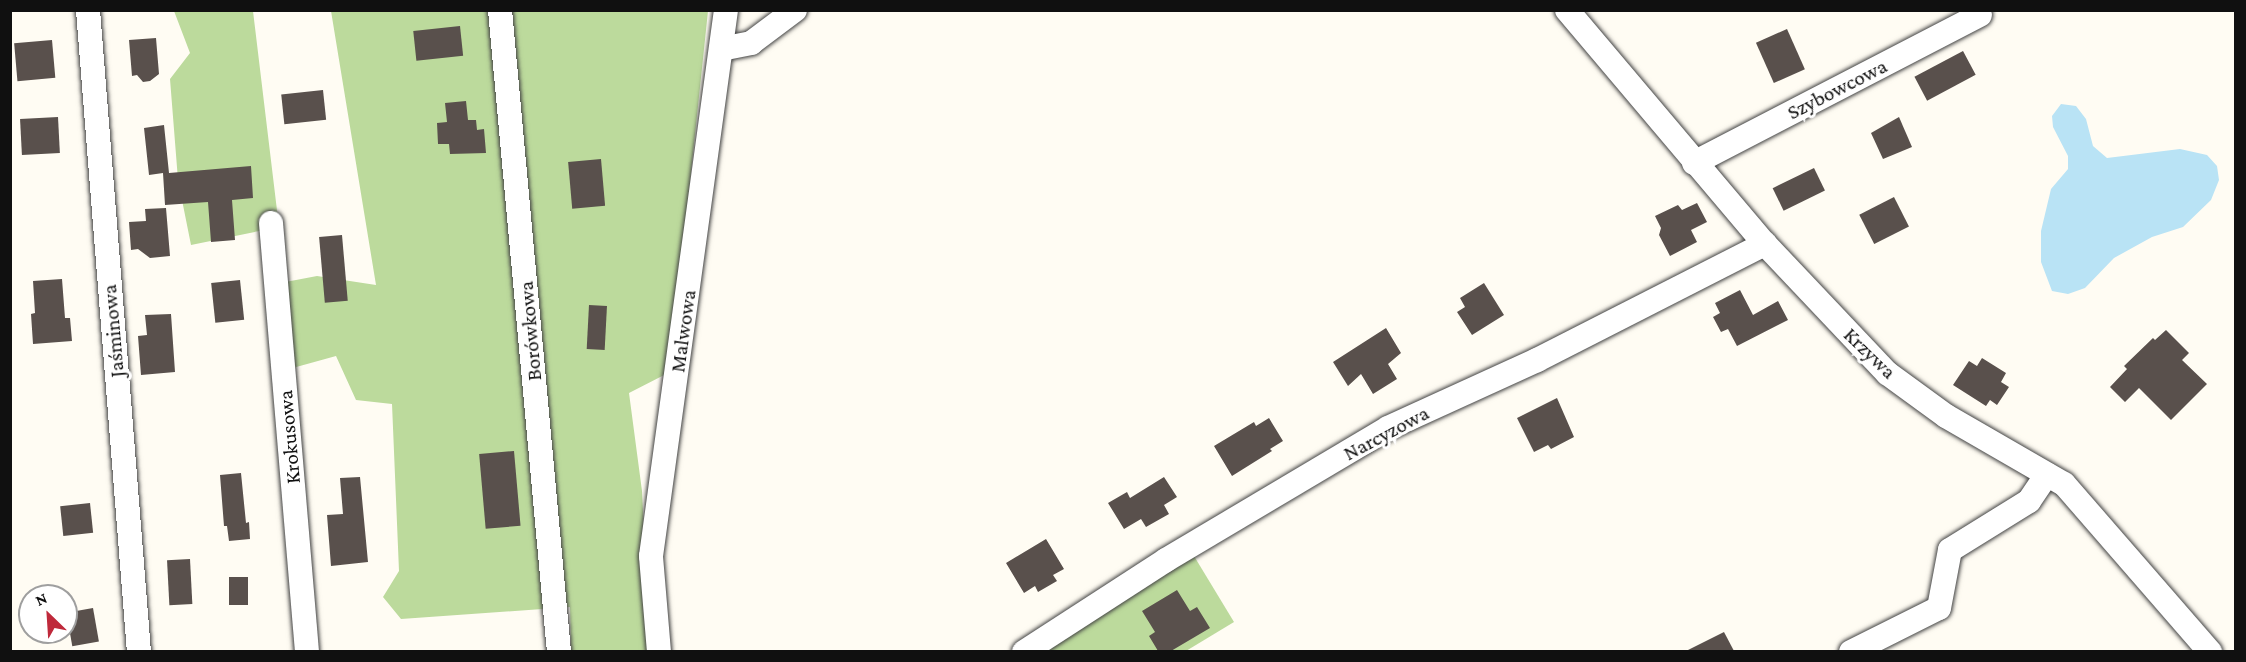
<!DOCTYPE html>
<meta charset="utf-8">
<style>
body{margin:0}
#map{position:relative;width:2246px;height:662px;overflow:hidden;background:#fffcf3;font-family:"Crimson Pro",serif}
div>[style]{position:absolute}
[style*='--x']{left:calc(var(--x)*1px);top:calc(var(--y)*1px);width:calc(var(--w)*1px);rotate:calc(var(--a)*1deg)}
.forest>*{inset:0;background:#bcda9c}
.water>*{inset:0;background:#b9e3f5}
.building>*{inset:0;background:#59504c;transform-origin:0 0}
.roads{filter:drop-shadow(0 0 2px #434343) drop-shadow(0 0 2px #434343)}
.minor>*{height:24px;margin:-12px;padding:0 12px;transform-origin:12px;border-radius:12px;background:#fff}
span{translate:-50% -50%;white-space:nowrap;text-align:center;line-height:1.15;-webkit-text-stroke:6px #fff;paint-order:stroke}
.street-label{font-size:21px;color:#101010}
.frame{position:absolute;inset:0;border:12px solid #101010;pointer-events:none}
.north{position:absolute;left:18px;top:584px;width:60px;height:60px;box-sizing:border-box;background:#fff;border:2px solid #9f9f9f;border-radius:50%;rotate:335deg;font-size:16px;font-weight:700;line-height:24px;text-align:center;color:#101010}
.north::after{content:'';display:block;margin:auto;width:21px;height:27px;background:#bf293b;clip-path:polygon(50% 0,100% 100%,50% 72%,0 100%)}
</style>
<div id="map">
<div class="forest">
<i style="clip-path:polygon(174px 11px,253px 11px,279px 227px,191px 245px,178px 180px,170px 79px,190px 53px)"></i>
<i style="clip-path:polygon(331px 11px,708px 11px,670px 372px,629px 393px,642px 491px,650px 651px,571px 651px,570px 607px,401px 619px,383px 597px,399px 571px,392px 404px,356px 400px,336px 356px,289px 369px,275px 284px,317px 276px,376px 285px)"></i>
<i style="clip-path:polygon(1194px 556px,1234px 622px,1186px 651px,1041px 652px)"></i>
</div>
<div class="water">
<i style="clip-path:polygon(2061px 104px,2076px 106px,2086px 119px,2093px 146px,2107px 158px,2180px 149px,2207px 155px,2217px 166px,2219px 180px,2211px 200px,2183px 227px,2152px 237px,2114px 258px,2085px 288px,2068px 294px,2052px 291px,2041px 262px,2041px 231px,2051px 189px,2068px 169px,2068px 156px,2053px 127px,2052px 116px)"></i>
</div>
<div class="building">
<i style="left:460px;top:26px;width:30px;height:47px;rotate:84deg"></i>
<i style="left:1787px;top:29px;width:44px;height:34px;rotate:66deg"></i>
<i style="clip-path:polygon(156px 38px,159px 74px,150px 81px,143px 82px,137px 75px,132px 76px,129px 40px)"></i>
<i style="left:52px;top:40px;width:38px;height:38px;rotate:85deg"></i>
<i style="left:1963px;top:51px;width:27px;height:55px;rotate:62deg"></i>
<i style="left:323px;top:90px;width:30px;height:42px;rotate:84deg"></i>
<i style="clip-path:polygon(466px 101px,468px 120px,476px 120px,477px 130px,484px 129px,486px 153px,450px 154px,449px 144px,438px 144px,437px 123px,447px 122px,445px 103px)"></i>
<i style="left:58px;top:117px;width:36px;height:38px;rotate:87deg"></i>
<i style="clip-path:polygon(1899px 117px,1912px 147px,1883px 159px,1871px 133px)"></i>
<i style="clip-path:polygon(164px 125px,169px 173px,251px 166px,253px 198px,232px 200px,235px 240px,211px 242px,208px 202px,165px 205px,163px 173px,149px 175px,144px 128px)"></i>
<i style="left:601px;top:159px;width:47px;height:33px;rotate:85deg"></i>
<i style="left:1814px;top:168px;width:25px;height:46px;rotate:64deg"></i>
<i style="left:1894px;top:197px;width:33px;height:39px;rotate:63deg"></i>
<i style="clip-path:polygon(1697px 203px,1707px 222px,1691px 230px,1697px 242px,1670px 256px,1659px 235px,1661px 228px,1655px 216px,1678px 205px,1682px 210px)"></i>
<i style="clip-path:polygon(166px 208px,170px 256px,150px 258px,138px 249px,131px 250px,129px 222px,146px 221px,145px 209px)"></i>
<i style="left:342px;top:235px;width:66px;height:23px;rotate:85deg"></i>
<i style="clip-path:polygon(62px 279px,65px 318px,70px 318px,72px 341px,33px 344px,31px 314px,35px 313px,33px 281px)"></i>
<i style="left:240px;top:280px;width:40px;height:29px;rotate:84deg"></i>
<i style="clip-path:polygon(1484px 283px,1504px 315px,1472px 335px,1457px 312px,1465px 307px,1460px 298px)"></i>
<i style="clip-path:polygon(1740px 290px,1753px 315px,1778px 301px,1788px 320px,1737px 346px,1728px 329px,1721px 332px,1713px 317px,1720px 313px,1715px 303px)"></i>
<i style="left:589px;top:305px;width:18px;height:44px;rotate:3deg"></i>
<i style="clip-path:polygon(171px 314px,175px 372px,141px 375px,138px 336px,147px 335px,145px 315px)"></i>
<i style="clip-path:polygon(1386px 328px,1401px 353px,1388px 364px,1397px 379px,1373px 394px,1361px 374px,1348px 386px,1333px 362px)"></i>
<i style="clip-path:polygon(2166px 330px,2189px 353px,2182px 360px,2207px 384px,2171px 420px,2139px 388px,2125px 402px,2110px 387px,2127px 369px,2124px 366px,2153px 338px,2155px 340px)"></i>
<i style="clip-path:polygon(1982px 358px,2006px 373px,2001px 382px,2009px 387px,1997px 405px,1990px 400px,1986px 406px,1953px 385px,1969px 361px,1977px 366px)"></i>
<i style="clip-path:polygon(1557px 398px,1574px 437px,1551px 449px,1548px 445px,1534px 452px,1517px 418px)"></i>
<i style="clip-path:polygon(1269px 418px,1283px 441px,1270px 449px,1272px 451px,1232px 476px,1214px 446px,1254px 422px,1256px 426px)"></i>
<i style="left:514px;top:451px;width:75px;height:35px;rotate:85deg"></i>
<i style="clip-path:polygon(241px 473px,246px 523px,249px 522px,250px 539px,229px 541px,227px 526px,224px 526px,220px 475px)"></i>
<i style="clip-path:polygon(360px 477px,368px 562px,331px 566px,327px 515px,343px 514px,340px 478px)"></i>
<i style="clip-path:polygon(1164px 477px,1177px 497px,1164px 505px,1169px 514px,1146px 527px,1141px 519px,1124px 529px,1108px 503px,1127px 492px,1130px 498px)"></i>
<i style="left:90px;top:503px;width:30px;height:30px;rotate:84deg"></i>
<i style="clip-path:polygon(1046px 539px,1064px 569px,1053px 575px,1057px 581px,1038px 592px,1035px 586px,1024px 593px,1006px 563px)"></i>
<i style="left:190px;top:559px;width:45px;height:23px;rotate:87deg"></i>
<i style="left:229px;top:577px;width:19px;height:28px"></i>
<i style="clip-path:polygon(1177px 590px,1190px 611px,1197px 607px,1210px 628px,1171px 651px,1158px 651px,1149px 636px,1155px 632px,1142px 611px)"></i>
<i style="left:93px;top:608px;width:34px;height:27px;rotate:80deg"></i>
<i style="clip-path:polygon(1724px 632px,1734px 651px,1686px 651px)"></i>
</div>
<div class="roads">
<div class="minor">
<i style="--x:88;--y:10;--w:644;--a:85.46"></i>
<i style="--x:500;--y:10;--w:645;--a:84.75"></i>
<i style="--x:1567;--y:10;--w:307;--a:49.8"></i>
<i style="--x:1765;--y:244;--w:178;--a:46.6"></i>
<i style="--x:1887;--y:373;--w:73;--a:36.1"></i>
<i style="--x:1946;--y:416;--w:136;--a:30"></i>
<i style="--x:2064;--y:484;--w:223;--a:49"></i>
<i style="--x:721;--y:49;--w:31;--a:-11"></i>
<i style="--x:751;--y:43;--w:55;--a:-36.9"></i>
<i style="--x:1694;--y:163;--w:322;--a:-27.4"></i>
<i style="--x:271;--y:223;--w:431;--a:85.2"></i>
<i style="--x:659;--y:652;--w:96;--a:-94.8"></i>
<i style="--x:651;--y:556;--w:551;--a:-82.18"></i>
<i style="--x:1024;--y:652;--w:169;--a:-32.9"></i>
<i style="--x:1166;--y:560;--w:258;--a:-30.7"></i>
<i style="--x:1388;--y:428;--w:164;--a:-24.5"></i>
<i style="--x:1537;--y:360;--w:256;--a:-27"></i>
<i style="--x:1851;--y:652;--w:98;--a:-26.6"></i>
<i style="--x:1939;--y:608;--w:59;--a:-79.3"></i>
<i style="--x:1950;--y:550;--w:93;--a:-31.8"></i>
<i style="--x:2029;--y:501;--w:32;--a:-56"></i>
</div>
</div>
<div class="street-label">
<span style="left:1837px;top:89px;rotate:-27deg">Szybowcowa</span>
<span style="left:113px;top:331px;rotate:-95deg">Jaśminowa</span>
<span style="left:530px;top:331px;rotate:-95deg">Borówkowa</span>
<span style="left:683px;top:331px;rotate:-82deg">Malwowa</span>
<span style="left:1870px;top:353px;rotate:44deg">Krzywa</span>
<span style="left:1386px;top:433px;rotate:-28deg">Narcyzowa</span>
<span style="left:289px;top:437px;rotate:-95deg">Krokusowa</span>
</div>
<div class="frame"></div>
<div class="north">N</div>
</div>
